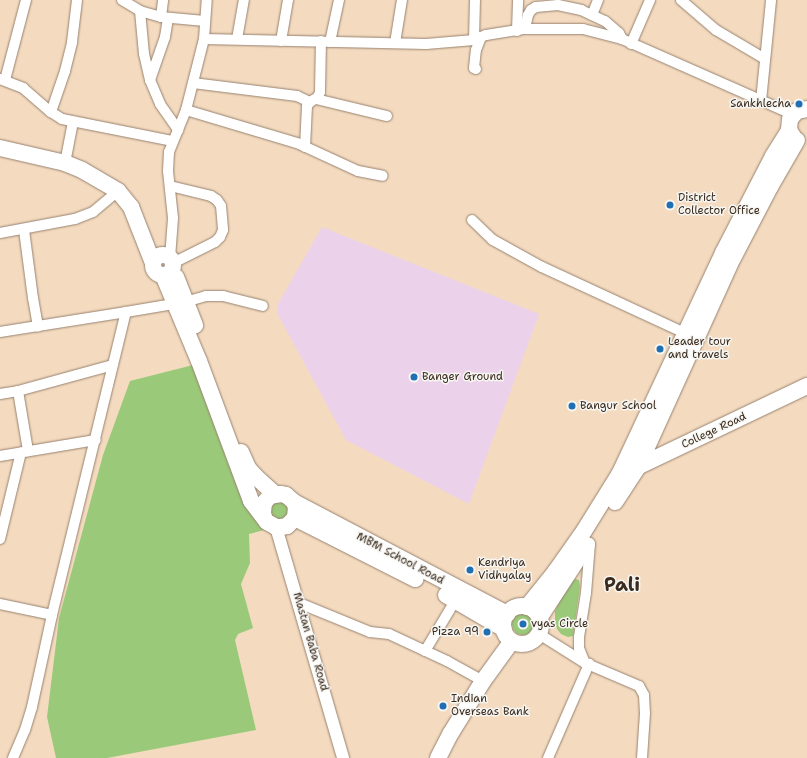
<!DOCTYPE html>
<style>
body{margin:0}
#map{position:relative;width:807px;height:758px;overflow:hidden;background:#f4dbc0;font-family:"Shantell Sans",sans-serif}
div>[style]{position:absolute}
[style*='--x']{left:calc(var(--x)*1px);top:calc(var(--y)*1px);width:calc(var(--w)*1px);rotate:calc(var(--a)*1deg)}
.built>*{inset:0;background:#ecd1ea}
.green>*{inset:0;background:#9aca79}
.round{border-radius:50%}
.roads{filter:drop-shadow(0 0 1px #98826f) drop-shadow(0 0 1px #98826f)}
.minor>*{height:10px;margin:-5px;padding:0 5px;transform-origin:5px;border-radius:5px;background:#fff}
.tertiary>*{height:12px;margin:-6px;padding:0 6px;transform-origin:6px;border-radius:6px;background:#fff}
.primary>*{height:16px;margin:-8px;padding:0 8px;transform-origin:8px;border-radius:8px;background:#fff}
.primary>.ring{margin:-8px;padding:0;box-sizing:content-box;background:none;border:16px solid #fff;border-radius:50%}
.dots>*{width:11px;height:11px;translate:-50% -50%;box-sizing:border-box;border:2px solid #f6f6f2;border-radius:50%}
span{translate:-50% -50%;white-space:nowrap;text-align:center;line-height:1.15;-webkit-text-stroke:3px #f6f6f2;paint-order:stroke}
.poi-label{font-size:11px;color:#3b2a1e}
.right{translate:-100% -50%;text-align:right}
.left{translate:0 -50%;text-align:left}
.street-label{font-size:11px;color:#3b2a1e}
.town-label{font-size:19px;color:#3b2a1e;font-weight:700}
</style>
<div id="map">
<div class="built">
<i style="clip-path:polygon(322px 227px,539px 314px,469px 504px,346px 440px,278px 315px,278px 304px)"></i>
</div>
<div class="green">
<i style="clip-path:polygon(197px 364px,264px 530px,249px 534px,250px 563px,241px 584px,253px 628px,238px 634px,235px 640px,256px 730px,107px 758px,56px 758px,47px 717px,59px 618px,103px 455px,130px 381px)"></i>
<i class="round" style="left:270px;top:501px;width:18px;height:18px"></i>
<i style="clip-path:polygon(571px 578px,579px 580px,580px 587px,573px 636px,568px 637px,561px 634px,557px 629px,555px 622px,555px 611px)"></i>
<i class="round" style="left:512px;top:613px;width:22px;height:22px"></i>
</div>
<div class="roads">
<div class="minor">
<i style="--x:122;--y:0;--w:21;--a:31"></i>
<i style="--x:140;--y:11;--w:22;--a:16"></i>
<i style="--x:161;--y:17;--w:44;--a:5.2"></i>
<i style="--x:681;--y:0;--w:46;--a:40.6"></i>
<i style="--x:716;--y:30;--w:57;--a:30.6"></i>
<i style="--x:140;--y:11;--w:43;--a:84.7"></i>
<i style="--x:144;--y:54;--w:27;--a:77"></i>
<i style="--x:150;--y:80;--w:26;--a:67"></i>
<i style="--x:160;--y:104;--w:32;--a:55"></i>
<i style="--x:592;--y:15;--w:16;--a:-68"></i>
<i style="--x:161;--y:17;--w:17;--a:-83"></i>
<i style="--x:525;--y:29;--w:14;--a:-78"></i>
<i style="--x:528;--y:15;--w:6;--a:-59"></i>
<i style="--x:531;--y:10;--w:6;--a:-31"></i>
<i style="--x:536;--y:7;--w:22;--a:-5"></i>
<i style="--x:558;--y:5;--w:24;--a:12"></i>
<i style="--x:581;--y:10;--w:26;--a:25"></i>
<i style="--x:605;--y:21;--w:18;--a:41"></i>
<i style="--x:619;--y:33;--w:7;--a:63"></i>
<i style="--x:517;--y:31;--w:31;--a:-88"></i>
<i style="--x:204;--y:39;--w:222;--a:1.3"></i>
<i style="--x:426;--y:44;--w:48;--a:-4.8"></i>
<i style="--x:474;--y:40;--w:13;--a:-23"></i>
<i style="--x:486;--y:35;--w:39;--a:-9"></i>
<i style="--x:525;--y:29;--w:58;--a:0"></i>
<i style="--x:583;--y:29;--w:40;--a:14.4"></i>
<i style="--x:622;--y:39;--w:186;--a:23.8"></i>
<i style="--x:237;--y:39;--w:40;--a:-80"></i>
<i style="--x:474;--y:40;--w:40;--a:-88.6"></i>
<i style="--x:281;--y:41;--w:42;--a:-80.3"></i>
<i style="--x:330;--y:42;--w:43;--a:-77.9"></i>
<i style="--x:395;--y:43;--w:44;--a:-80.8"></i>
<i style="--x:631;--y:44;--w:48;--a:-66.6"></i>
<i style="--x:476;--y:69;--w:2;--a:-153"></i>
<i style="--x:474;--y:68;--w:18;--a:-84"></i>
<i style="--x:476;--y:50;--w:14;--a:-69"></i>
<i style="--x:0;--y:79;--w:25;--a:21"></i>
<i style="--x:23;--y:88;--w:37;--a:41"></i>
<i style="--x:51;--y:112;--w:13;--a:32"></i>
<i style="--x:62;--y:119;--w:112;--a:11.3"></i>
<i style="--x:5;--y:80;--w:83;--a:-75.3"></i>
<i style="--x:150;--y:80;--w:46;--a:-70.8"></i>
<i style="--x:165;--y:37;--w:19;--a:-81"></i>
<i style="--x:193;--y:83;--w:105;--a:7.1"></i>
<i style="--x:297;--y:96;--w:14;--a:25"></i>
<i style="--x:316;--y:99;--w:73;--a:13.5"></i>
<i style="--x:761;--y:101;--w:101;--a:-84.3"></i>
<i style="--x:186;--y:110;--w:116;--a:16.6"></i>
<i style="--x:297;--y:143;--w:67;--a:24.7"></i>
<i style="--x:358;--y:171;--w:25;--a:11"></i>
<i style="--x:51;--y:112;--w:43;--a:-71.1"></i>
<i style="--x:65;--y:71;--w:30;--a:-76"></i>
<i style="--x:72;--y:42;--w:42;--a:-83.2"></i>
<i style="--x:305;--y:147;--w:41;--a:-87.2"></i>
<i style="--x:307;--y:106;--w:5;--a:-53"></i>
<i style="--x:310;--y:102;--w:9;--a:-32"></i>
<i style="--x:318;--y:97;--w:5;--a:-68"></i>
<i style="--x:320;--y:92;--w:51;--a:-88.9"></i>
<i style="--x:65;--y:163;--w:42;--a:-79"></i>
<i style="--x:170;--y:186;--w:42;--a:13.7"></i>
<i style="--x:211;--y:196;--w:7;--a:34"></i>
<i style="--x:217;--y:200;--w:7;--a:56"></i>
<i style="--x:221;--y:206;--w:24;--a:85"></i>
<i style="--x:223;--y:230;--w:8;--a:113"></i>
<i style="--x:220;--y:237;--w:7;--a:135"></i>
<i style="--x:215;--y:242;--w:47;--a:153.4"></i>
<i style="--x:472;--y:220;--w:29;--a:44"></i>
<i style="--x:493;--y:240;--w:56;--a:28.9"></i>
<i style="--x:542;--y:267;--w:157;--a:24.8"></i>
<i style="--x:24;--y:230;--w:69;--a:82.5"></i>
<i style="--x:33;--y:298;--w:29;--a:80"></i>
<i style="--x:0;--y:233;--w:76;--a:-10.6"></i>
<i style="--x:75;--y:219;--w:19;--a:-21"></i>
<i style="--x:93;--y:212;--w:33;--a:-40"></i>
<i style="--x:170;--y:258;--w:40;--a:-85.7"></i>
<i style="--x:173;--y:218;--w:47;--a:-96.1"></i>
<i style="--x:168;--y:171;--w:19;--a:-87"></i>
<i style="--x:169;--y:152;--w:45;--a:-68"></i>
<i style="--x:186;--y:110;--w:73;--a:-75.8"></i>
<i style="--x:204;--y:39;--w:39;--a:-86"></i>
<i style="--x:0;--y:332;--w:128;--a:-9"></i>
<i style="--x:126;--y:312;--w:60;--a:-9.6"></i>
<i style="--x:185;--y:302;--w:22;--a:-16"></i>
<i style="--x:206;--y:296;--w:17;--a:0"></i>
<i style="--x:223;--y:296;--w:41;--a:14"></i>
<i style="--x:18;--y:391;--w:61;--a:80.5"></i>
<i style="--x:0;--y:394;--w:18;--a:-9"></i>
<i style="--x:18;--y:391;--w:98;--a:-15.3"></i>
<i style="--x:0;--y:456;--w:97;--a:-9.5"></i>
<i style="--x:0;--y:539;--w:89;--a:-76.4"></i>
<i style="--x:299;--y:603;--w:77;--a:22.2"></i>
<i style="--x:370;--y:632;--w:19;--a:6"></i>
<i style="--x:389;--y:634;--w:64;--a:25"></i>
<i style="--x:447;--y:661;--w:41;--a:29.1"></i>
<i style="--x:0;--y:604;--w:53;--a:11.9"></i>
<i style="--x:539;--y:634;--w:54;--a:32.2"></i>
<i style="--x:585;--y:663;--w:59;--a:23.1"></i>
<i style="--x:639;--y:686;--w:10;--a:61"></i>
<i style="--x:644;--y:695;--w:18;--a:87"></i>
<i style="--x:645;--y:713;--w:45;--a:93.8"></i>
<i style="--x:425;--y:651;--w:64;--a:-59"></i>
<i style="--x:585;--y:663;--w:16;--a:-112"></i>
<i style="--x:579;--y:648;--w:11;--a:-90"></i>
<i style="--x:579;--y:637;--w:45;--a:-81"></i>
<i style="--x:586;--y:593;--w:50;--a:-85.4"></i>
<i style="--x:13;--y:758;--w:30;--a:-67"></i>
<i style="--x:25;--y:730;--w:24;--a:-73"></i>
<i style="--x:32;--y:707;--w:94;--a:-77.7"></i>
<i style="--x:52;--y:615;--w:312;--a:-76.3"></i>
<i style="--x:548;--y:758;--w:103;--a:-66.4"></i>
</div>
<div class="tertiary">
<i style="--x:276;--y:527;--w:241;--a:73.8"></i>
</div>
<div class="primary">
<i style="--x:794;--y:138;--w:9;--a:-122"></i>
<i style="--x:789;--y:130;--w:11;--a:-85"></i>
<i style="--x:790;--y:119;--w:11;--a:-49"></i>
<i style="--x:797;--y:111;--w:10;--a:-11"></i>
<i style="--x:0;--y:148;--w:67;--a:13"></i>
<i style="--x:65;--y:163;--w:18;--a:22"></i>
<i style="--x:82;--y:170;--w:42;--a:30.3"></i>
<i style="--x:118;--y:191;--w:21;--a:51"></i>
<i style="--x:131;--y:207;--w:60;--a:68.6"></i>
<i class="ring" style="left:153px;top:255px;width:4px;height:4px"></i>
<i style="--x:163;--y:275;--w:93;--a:67.3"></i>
<i style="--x:199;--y:361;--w:149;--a:69.6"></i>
<i style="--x:251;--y:501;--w:26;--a:53"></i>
<i style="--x:267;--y:522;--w:10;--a:29"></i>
<i style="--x:276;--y:527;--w:5;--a:0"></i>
<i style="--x:281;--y:527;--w:6;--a:-9"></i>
<i style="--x:287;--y:526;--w:11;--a:-45"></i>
<i style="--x:295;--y:518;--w:11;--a:-85"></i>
<i style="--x:296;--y:507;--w:5;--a:-112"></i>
<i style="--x:294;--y:502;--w:11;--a:-139"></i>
<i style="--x:286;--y:495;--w:5;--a:-169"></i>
<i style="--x:281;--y:494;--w:11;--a:170"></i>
<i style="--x:270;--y:496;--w:9;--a:131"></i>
<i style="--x:264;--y:503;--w:10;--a:96"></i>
<i style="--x:263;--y:513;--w:4;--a:76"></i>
<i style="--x:176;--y:277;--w:52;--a:68.4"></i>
<i style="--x:241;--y:452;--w:17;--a:66"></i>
<i style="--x:248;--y:468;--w:12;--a:48"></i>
<i style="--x:256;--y:477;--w:25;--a:42"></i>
<i style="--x:635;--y:468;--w:191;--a:-25.5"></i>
<i style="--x:294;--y:502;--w:241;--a:27.7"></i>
<i style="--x:615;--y:502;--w:42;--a:-56.7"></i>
<i style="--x:638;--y:467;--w:230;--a:-65.6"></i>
<i style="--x:733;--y:258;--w:80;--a:-62.5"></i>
<i style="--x:770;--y:187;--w:54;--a:-60.1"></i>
<i style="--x:295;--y:518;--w:135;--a:26.9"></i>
<i style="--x:446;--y:595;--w:67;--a:30.4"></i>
<i class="ring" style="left:503px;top:606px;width:22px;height:22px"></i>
<i style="--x:527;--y:607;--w:45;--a:-51.3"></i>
<i style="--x:555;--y:572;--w:50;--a:-54.7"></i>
<i style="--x:584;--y:531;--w:68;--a:-58.2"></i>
<i style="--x:620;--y:473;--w:243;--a:-64.9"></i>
<i style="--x:723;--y:253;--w:109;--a:-62.7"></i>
<i style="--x:773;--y:156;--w:31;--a:-58"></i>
<i style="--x:540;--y:617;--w:86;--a:-56.9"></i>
<i style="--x:438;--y:758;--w:28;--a:-63"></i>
<i style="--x:451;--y:733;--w:61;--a:-58.4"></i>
<i style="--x:483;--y:681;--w:49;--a:-54.1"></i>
</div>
</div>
<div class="dots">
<i style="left:799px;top:104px;background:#1f6fb2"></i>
<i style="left:670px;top:205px;background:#1f6fb2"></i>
<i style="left:660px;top:349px;background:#1f6fb2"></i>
<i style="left:414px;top:377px;background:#1f6fb2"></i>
<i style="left:572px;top:406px;background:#1f6fb2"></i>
<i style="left:470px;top:570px;background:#1f6fb2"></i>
<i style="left:523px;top:624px;background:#1f6fb2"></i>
<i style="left:487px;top:632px;background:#1f6fb2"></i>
<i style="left:443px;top:706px;background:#1f6fb2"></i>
</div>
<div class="poi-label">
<span class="right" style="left:791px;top:104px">Sankhlecha</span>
<span class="left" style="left:678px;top:205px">District<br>Collector Office</span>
<span class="left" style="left:668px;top:349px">Leader tour<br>and travels</span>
<span class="left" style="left:422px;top:377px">Banger Ground</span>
<span class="left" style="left:580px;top:406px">Bangur School</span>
<span class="left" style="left:478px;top:570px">Kendriya<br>Vidhyalay</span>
<span class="left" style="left:531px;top:624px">vyas Circle</span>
<span class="right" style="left:479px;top:632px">Pizza 99</span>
<span class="left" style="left:451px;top:706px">Indian<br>Overseas Bank</span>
</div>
<div class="street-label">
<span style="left:714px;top:431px;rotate:-25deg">College Road</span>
<span style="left:400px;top:559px;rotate:28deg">MBM School Road</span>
<span style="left:310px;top:642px;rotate:74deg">Mastan Baba Road</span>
</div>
<div class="town-label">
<span style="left:622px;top:585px">Pali</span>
</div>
</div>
